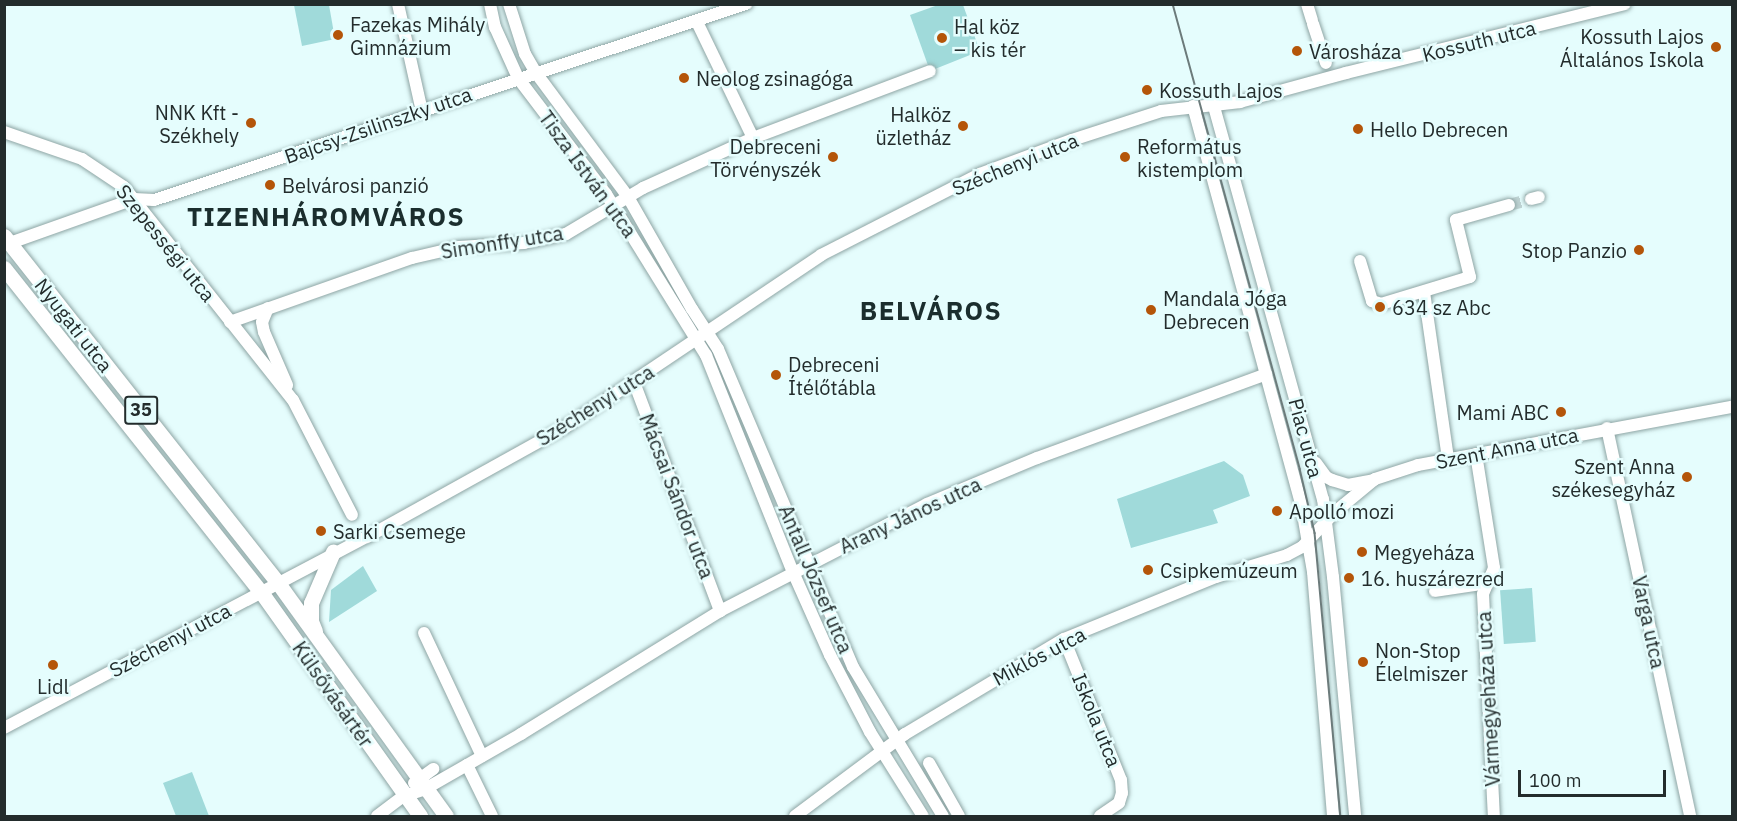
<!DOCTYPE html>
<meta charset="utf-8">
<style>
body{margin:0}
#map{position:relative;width:1737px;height:821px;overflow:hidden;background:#e5fdfd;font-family:"IBM Plex Sans",sans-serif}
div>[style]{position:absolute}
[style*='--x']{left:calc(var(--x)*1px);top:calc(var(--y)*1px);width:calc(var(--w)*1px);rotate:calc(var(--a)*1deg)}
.green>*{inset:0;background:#a0dada;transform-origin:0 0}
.minor-tunnel>*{height:12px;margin-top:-6px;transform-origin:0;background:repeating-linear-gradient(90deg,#bed3d3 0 12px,transparent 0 18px)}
.roads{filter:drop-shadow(0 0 2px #8ea5a4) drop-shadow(0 0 2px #8ea5a4)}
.minor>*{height:12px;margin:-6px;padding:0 6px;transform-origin:6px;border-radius:6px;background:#fff}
.major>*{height:15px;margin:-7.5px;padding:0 7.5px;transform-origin:7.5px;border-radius:7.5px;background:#fff}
.tram>*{height:1.5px;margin:-0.75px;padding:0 0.75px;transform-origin:0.75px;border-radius:0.75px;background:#6c7b7b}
.dots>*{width:16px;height:16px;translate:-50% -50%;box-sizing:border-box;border:3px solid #e5fdfd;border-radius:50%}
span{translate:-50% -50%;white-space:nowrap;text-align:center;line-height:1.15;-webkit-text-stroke:5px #e5fdfd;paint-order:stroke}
.shield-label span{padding:2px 4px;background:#e5fdfd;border:2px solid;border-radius:4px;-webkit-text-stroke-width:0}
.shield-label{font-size:18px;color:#232c2c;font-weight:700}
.poi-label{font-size:20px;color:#232c2c}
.left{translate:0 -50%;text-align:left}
.right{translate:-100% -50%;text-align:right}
.street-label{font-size:20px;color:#232c2c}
.district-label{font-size:26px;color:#1b2e2e;font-weight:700;letter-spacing:1.5px}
.frame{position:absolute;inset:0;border:6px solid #232c2c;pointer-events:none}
.scale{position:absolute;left:1518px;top:770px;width:148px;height:27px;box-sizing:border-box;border:3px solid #232c2c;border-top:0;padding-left:8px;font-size:18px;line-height:21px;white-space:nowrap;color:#232c2c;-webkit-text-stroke:4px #e5fdfd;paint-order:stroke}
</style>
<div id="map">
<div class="green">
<i style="clip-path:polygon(294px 5px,329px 5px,335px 39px,302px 46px)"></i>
<i style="clip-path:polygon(938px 5px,963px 5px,980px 51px,930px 71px,910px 15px)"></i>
<i style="clip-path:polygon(1224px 461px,1243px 475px,1250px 496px,1213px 510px,1218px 523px,1131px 548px,1117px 499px)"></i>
<i style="clip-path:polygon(363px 566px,377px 591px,329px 622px,331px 590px)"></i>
<i style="left:1532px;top:588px;width:54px;height:32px;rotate:86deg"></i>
<i style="clip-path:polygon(192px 772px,209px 816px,176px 816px,163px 783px)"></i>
</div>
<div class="minor-tunnel">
<i style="--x:1509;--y:205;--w:23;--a:-15"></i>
</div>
<div class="roads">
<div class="minor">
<i style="--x:398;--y:4;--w:110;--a:77.4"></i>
<i style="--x:490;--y:4;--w:24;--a:78"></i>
<i style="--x:495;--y:27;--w:56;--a:65.7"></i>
<i style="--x:518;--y:78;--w:146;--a:52.8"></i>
<i style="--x:606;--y:194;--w:190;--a:58.2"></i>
<i style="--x:706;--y:355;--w:234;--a:68.2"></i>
<i style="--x:793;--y:572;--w:91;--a:66"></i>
<i style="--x:830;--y:655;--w:87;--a:62.5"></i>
<i style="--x:870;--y:732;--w:99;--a:57.8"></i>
<i style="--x:509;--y:4;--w:52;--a:72.3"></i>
<i style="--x:525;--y:54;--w:22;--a:60"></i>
<i style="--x:536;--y:73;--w:154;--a:53.4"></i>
<i style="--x:628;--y:197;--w:129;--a:60.3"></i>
<i style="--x:692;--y:309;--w:48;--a:57"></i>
<i style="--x:718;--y:349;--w:345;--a:67"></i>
<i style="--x:853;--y:667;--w:174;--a:58.9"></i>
<i style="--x:1307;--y:4;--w:17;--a:73"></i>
<i style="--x:697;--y:22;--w:129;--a:64.2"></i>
<i style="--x:1313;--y:24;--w:41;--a:71.6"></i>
<i style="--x:1213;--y:103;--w:411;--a:74.5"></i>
<i style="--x:1323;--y:499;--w:79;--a:82.7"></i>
<i style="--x:1333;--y:577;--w:240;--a:84.7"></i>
<i style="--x:1193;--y:106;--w:411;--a:74.8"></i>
<i style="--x:1301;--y:503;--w:70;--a:80.1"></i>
<i style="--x:1313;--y:572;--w:245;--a:85.3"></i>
<i style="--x:4;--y:132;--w:83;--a:19.1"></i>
<i style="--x:82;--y:159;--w:50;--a:33.7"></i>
<i style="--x:124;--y:187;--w:272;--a:51.6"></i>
<i style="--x:293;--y:400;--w:129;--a:62.8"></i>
<i style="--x:1531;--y:199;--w:8;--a:-14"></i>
<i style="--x:10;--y:243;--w:132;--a:-19.5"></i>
<i style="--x:134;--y:199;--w:20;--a:3"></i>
<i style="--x:154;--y:200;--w:624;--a:-18.32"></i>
<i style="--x:1360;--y:261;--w:42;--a:73.3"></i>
<i style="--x:1372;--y:301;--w:9;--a:18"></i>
<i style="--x:1381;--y:304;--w:93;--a:-16.9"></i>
<i style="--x:1470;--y:277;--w:59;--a:-103.8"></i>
<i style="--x:1456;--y:220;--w:55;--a:-15.8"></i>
<i style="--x:1424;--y:292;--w:169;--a:81.8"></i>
<i style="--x:268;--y:308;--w:15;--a:113"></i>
<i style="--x:262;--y:322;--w:10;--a:79"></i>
<i style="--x:264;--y:332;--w:58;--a:66.5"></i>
<i style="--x:230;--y:322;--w:193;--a:-19.4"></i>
<i style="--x:412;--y:258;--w:48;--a:-13.2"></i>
<i style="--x:459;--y:247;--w:65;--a:-3.5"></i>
<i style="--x:524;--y:243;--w:43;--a:-12.1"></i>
<i style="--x:566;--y:234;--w:90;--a:-30.9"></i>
<i style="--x:643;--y:188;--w:121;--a:-24.4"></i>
<i style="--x:753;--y:138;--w:189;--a:-20.7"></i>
<i style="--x:634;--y:382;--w:245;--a:69.4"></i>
<i style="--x:1607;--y:428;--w:397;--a:77.9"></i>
<i style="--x:1476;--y:454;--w:115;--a:81"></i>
<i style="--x:1494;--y:568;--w:28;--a:113"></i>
<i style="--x:1483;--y:594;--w:222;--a:87.2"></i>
<i style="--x:1316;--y:463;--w:17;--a:54"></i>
<i style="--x:1326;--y:477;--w:7;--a:27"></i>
<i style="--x:1332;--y:480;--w:17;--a:17"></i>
<i style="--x:1348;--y:485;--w:26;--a:-11"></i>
<i style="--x:1435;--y:591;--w:54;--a:-8.6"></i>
<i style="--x:424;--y:633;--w:136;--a:64.8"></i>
<i style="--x:1064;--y:639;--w:152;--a:68"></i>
<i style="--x:1121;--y:780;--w:13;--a:86"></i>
<i style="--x:1122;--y:793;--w:10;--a:107"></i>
<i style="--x:1119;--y:803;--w:23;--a:146"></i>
<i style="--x:4;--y:728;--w:410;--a:-27.8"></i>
<i style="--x:367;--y:537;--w:229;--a:-29"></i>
<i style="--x:567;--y:426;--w:306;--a:-33.9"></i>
<i style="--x:821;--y:255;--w:178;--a:-27"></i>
<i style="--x:980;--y:174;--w:98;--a:-20.3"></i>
<i style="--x:1072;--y:140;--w:94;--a:-18"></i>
<i style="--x:1161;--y:111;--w:80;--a:-6.5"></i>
<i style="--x:1240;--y:102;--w:110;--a:-15.3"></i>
<i style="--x:1346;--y:73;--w:287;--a:-13.9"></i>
<i style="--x:929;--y:763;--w:61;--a:60.5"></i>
<i style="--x:467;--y:765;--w:57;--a:63.9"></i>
<i style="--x:414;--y:783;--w:24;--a:-36"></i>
<i style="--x:377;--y:816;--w:34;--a:-37"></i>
<i style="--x:404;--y:796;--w:22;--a:-18"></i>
<i style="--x:425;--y:789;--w:111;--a:-29.8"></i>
<i style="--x:521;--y:734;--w:234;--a:-31.7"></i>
<i style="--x:720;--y:611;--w:233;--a:-27.3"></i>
<i style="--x:927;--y:504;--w:119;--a:-22.7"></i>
<i style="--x:1037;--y:458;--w:244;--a:-20.1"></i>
<i style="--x:795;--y:816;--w:137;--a:-36.7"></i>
<i style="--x:905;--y:734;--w:185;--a:-30.9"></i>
<i style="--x:1064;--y:639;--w:164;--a:-22.2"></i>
<i style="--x:1216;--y:577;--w:74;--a:-17.2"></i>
<i style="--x:1287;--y:555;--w:17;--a:-28"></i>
<i style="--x:1302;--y:547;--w:48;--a:-46.7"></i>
<i style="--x:1335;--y:512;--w:52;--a:-39.5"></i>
<i style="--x:1375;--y:479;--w:45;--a:-18"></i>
<i style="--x:1418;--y:465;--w:319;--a:-10.5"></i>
</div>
<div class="major">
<i style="--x:4;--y:236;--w:442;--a:51.7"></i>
<i style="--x:278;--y:583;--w:287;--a:54.2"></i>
<i style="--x:4;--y:268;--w:414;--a:51.6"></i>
<i style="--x:261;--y:592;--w:275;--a:54.6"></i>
<i style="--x:315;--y:631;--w:11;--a:-112"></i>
<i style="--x:311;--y:621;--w:18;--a:-90"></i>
<i style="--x:311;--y:603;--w:56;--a:-66.7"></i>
</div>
</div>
<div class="tram">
<i style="--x:1173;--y:4;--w:482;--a:74.7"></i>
<i style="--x:1300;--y:469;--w:66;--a:76.8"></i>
<i style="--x:1315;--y:533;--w:284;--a:84.8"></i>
</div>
<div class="dots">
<i style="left:338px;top:35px;background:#b45509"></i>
<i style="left:942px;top:38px;background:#b45509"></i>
<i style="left:1716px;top:47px;background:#b45509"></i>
<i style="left:1297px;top:51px;background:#b45509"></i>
<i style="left:684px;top:78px;background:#b45509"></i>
<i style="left:1147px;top:90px;background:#b45509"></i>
<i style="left:251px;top:123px;background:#b45509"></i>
<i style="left:963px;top:126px;background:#b45509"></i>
<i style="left:1358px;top:129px;background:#b45509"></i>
<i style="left:833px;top:157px;background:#b45509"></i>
<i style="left:1125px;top:157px;background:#b45509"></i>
<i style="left:270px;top:185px;background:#b45509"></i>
<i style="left:1639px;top:250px;background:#b45509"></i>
<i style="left:1380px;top:307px;background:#b45509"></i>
<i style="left:1151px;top:310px;background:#b45509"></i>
<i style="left:776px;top:375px;background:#b45509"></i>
<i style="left:1561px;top:412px;background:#b45509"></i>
<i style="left:1687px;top:477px;background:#b45509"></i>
<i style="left:1277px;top:511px;background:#b45509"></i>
<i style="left:321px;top:531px;background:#b45509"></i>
<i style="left:1362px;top:552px;background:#b45509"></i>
<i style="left:1148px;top:570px;background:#b45509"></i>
<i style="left:1349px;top:578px;background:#b45509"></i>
<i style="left:1363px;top:662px;background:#b45509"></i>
<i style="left:53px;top:665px;background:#b45509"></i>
</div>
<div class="shield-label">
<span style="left:141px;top:410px">35</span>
</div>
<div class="poi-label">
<span class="left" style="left:350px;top:36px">Fazekas Mihály<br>Gimnázium</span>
<span class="left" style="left:954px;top:38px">Hal köz<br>– kis tér</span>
<span class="right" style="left:1704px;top:48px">Kossuth Lajos<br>Általános Iskola</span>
<span class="left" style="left:1309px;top:51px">Városháza</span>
<span class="left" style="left:696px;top:78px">Neolog zsinagóga</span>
<span class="left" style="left:1159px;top:90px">Kossuth Lajos</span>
<span class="right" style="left:239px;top:124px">NNK Kft -<br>Székhely</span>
<span class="right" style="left:951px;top:126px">Halköz<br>üzletház</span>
<span class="left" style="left:1370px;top:129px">Hello Debrecen</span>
<span class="right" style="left:821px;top:158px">Debreceni<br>Törvényszék</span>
<span class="left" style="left:1137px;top:158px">Református<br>kistemplom</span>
<span class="left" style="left:282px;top:185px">Belvárosi panzió</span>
<span class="right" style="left:1627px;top:250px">Stop Panzio</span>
<span class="left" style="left:1163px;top:310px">Mandala Jóga<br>Debrecen</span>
<span class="left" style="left:1392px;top:307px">634 sz Abc</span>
<span class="left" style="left:788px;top:376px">Debreceni<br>Ítélőtábla</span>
<span class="right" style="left:1549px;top:412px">Mami ABC</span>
<span class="right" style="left:1675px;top:478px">Szent Anna<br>székesegyház</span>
<span class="left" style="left:1289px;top:511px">Apolló mozi</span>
<span class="left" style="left:333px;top:531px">Sarki Csemege</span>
<span class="left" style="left:1374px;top:552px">Megyeháza</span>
<span class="left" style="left:1160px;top:570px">Csipkemúzeum</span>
<span class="left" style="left:1361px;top:578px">16. huszárezred</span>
<span class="left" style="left:1375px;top:662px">Non-Stop<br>Élelmiszer</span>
<span style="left:53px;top:686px">Lidl</span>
</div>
<div class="street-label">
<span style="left:1479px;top:41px;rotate:-14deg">Kossuth utca</span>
<span style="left:378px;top:125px;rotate:-19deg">Bajcsy-Zsilinszky utca</span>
<span style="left:1015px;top:164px;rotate:-22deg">Széchenyi utca</span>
<span style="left:588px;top:174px;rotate:54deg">Tisza István utca</span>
<span style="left:502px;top:242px;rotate:-9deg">Simonffy utca</span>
<span style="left:166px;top:243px;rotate:51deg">Szepességi utca</span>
<span style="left:74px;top:325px;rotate:52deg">Nyugati utca</span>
<span style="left:595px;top:405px;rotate:-32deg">Széchenyi utca</span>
<span style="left:1306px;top:438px;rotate:75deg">Piac utca</span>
<span style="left:1507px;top:448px;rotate:-11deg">Szent Anna utca</span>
<span style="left:677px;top:496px;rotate:69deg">Mácsai Sándor utca</span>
<span style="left:910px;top:515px;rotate:-25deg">Arany János utca</span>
<span style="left:816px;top:579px;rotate:67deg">Antall József utca</span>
<span style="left:1649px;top:622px;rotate:78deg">Varga utca</span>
<span style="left:170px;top:640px;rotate:-28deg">Széchenyi utca</span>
<span style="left:1039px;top:656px;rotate:-28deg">Miklós utca</span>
<span style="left:333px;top:694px;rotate:55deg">Külsővásártér</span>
<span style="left:1488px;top:699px;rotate:-93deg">Vármegyeháza utca</span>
<span style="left:1097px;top:720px;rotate:68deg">Iskola utca</span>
</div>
<div class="district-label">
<span style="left:326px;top:217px">TIZENHÁROMVÁROS</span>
<span style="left:931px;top:311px">BELVÁROS</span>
</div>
<div class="frame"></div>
<div class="scale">100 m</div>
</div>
